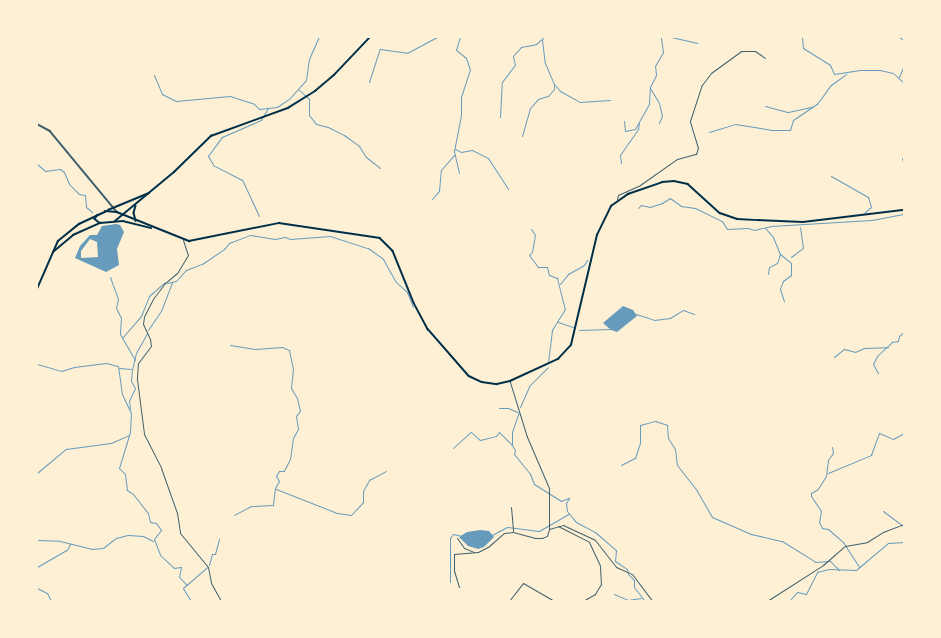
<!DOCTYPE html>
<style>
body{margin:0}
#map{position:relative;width:941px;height:638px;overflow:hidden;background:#fdf0d5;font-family:"Source Sans 3",sans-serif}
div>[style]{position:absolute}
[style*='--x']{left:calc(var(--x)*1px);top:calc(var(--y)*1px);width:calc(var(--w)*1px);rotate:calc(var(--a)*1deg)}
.water>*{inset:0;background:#669bbc}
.stream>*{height:1px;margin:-0.5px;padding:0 0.5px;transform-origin:0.5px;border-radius:0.5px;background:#669bbc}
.minor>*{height:1px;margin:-0.5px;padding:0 0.5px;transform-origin:0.5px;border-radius:0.5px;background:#3f606c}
.tertiary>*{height:1.5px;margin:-0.75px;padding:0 0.75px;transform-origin:0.75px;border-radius:0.75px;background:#3f606c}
.secondary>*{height:1.5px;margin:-0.75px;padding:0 0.75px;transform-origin:0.75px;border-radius:0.75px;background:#003049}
span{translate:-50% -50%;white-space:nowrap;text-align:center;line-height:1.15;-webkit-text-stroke:4px #fdf0d5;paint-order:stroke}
.frame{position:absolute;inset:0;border:38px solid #fdf0d5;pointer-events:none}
</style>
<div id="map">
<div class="water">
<i style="clip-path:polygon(evenodd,116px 224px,120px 225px,124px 232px,117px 249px,119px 265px,106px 272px,75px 258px,80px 246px,90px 235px,97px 235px,102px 226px,116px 224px,90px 239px,97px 242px,98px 257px,81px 258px,81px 251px,90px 239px)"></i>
<i style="clip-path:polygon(623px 306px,633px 310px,637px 316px,617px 332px,611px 330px,603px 323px)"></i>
<i style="clip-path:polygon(480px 530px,489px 531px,494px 537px,484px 547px,478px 549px,468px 546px,459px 537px,467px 532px)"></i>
</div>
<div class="stream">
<i style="--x:671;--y:37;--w:27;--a:13"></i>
<i style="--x:802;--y:37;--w:11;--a:85"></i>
<i style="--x:803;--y:48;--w:32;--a:32"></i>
<i style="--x:830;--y:65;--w:10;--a:66"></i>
<i style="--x:834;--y:74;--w:26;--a:-9"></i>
<i style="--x:860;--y:70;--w:20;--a:0"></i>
<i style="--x:880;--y:70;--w:13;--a:13"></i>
<i style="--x:893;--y:73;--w:15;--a:42"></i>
<i style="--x:899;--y:37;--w:6;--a:31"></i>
<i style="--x:542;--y:40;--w:23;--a:83"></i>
<i style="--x:545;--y:63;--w:23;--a:67"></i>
<i style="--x:554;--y:84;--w:9;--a:49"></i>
<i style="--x:560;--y:91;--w:23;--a:29"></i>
<i style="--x:580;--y:102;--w:30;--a:-4"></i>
<i style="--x:154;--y:75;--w:21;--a:67"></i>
<i style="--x:162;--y:94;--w:16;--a:27"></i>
<i style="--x:176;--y:101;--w:54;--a:-5.3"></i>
<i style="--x:230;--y:96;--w:25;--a:18"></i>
<i style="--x:254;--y:104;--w:7;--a:45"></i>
<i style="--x:259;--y:109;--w:18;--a:-6"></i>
<i style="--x:277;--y:107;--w:14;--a:-34"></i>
<i style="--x:289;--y:99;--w:25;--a:-48"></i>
<i style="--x:306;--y:80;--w:21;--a:-82"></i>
<i style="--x:309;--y:59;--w:24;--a:-66"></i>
<i style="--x:899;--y:77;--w:13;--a:-67"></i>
<i style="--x:369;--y:82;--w:35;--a:-72"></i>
<i style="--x:380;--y:49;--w:27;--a:8"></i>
<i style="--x:407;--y:53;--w:34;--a:-28"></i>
<i style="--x:650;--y:88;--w:17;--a:59"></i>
<i style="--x:659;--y:103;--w:13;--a:77"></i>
<i style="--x:662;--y:116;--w:8;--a:113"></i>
<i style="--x:37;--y:89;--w:4;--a:90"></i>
<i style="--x:298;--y:89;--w:15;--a:42"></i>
<i style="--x:309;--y:99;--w:16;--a:90"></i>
<i style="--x:309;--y:115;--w:11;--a:52"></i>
<i style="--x:316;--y:124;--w:12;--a:14"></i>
<i style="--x:328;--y:127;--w:18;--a:27"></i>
<i style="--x:344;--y:135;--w:19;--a:36"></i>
<i style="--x:359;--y:146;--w:13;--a:58"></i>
<i style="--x:366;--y:157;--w:18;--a:38"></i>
<i style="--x:765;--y:106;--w:24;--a:15"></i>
<i style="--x:788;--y:112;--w:25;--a:-12"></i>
<i style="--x:500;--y:117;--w:35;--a:-87"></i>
<i style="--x:502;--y:82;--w:21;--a:-53"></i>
<i style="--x:515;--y:65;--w:9;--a:-103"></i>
<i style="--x:513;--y:56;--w:12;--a:-48"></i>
<i style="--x:521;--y:47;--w:15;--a:-11"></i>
<i style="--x:536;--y:44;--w:11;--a:-41"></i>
<i style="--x:624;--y:121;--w:10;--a:84"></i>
<i style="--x:625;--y:131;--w:10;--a:-11"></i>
<i style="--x:635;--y:129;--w:29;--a:-61"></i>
<i style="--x:649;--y:104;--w:17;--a:-87"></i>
<i style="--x:650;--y:87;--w:13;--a:-63"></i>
<i style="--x:656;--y:75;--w:9;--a:-96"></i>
<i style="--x:655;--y:66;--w:16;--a:-60"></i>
<i style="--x:663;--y:52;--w:15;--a:-98"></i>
<i style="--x:709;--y:132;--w:27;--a:-17"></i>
<i style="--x:735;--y:124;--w:36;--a:9"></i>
<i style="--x:771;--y:130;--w:19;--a:0"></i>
<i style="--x:790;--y:130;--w:10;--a:-73"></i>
<i style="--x:793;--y:120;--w:29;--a:-34"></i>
<i style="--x:817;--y:104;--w:24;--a:-54"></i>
<i style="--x:831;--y:85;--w:19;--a:-36"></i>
<i style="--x:522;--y:136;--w:29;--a:-74"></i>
<i style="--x:530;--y:108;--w:12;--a:-48"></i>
<i style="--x:538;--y:99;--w:10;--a:-17"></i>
<i style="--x:548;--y:96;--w:9;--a:-49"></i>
<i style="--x:554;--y:89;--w:4;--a:-90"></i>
<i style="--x:455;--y:149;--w:7;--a:27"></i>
<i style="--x:461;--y:152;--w:11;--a:-10"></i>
<i style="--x:472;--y:150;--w:18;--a:27"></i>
<i style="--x:488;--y:158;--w:37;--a:57"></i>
<i style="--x:902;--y:158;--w:9;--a:77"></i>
<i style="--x:621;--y:163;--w:8;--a:-97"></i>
<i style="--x:620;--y:155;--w:32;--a:-55"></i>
<i style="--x:638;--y:129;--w:6;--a:-81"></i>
<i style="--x:37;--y:164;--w:11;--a:41"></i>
<i style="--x:45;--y:171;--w:15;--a:-8"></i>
<i style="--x:60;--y:169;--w:5;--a:37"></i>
<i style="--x:64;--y:172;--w:13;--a:67"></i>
<i style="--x:69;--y:184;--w:14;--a:45"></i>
<i style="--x:79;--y:194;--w:6;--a:9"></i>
<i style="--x:85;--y:195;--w:12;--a:85"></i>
<i style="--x:86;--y:207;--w:8;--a:40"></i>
<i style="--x:459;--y:173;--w:23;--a:-103"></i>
<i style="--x:454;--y:151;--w:37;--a:-79"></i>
<i style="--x:461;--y:115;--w:18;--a:-90"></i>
<i style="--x:461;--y:97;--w:28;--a:-72"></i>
<i style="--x:470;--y:70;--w:13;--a:-108"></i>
<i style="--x:466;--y:58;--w:13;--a:-141"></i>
<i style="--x:456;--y:50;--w:14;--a:-73"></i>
<i style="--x:831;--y:176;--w:43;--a:29.6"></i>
<i style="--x:868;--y:197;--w:10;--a:73"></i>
<i style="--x:871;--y:207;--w:9;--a:139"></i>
<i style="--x:432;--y:199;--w:11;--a:-49"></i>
<i style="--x:439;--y:191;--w:21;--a:-85"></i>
<i style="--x:441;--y:170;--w:20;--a:-49"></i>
<i style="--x:638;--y:208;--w:4;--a:-45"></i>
<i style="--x:641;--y:205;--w:9;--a:13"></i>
<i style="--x:650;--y:207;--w:13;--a:-18"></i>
<i style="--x:662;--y:203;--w:9;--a:-32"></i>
<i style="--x:670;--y:198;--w:14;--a:36"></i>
<i style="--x:681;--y:206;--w:14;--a:8"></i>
<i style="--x:695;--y:208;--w:30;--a:26"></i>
<i style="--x:722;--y:221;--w:9;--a:58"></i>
<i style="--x:727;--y:229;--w:21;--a:-3"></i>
<i style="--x:748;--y:228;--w:6;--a:18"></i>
<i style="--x:754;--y:230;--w:17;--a:-13"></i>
<i style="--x:771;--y:226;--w:101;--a:-3.4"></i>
<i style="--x:872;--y:220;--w:33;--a:-11"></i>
<i style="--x:259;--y:216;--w:40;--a:-115"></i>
<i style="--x:242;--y:180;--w:31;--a:-153"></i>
<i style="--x:214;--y:166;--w:12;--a:-121"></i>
<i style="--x:208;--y:156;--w:24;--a:-54"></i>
<i style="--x:222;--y:137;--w:43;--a:-23.6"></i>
<i style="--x:261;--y:120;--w:14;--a:-60"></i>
<i style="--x:765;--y:228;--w:12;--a:48"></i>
<i style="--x:773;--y:237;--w:18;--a:68"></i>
<i style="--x:780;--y:254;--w:9;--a:108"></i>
<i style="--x:777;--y:263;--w:9;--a:153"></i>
<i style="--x:769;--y:267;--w:7;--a:98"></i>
<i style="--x:531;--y:229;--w:7;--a:56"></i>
<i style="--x:535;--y:235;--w:17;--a:100"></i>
<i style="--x:532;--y:252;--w:4;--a:135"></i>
<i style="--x:529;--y:255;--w:15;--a:53"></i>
<i style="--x:538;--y:267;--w:9;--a:0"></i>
<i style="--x:547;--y:267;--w:8;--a:76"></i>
<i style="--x:549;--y:275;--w:9;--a:21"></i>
<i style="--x:557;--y:278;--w:32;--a:76"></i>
<i style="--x:565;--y:309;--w:25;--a:122"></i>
<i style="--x:552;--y:330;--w:31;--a:97"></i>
<i style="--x:780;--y:254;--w:14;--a:39"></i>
<i style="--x:791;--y:263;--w:12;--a:90"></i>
<i style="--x:791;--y:275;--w:10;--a:143"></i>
<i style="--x:783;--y:281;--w:9;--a:111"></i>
<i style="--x:780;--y:289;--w:13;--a:72"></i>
<i style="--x:791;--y:257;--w:15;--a:-37"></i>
<i style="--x:803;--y:248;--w:21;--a:-98"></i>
<i style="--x:110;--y:277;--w:23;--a:70"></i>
<i style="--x:118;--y:299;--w:9;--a:103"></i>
<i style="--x:116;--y:308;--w:11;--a:63"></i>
<i style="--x:121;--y:318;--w:16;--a:94"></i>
<i style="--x:120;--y:334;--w:30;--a:60"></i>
<i style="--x:167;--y:283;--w:9;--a:-13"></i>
<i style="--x:176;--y:281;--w:15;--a:-48"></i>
<i style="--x:186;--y:270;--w:17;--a:-21"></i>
<i style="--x:202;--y:264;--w:27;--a:-34"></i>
<i style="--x:224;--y:249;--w:8;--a:-50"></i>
<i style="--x:229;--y:243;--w:22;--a:-21"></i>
<i style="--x:250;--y:235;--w:25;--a:9"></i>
<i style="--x:275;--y:239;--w:10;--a:-11"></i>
<i style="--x:285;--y:237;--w:5;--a:22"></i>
<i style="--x:290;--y:239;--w:40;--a:-4.3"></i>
<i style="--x:330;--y:236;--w:40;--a:18"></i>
<i style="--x:368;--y:248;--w:19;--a:36"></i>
<i style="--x:383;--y:259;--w:26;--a:61"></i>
<i style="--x:396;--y:282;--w:15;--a:42"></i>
<i style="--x:407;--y:292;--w:16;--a:68"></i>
<i style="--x:560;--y:284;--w:13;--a:-51"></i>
<i style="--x:568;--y:274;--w:18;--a:-29"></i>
<i style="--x:584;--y:265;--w:6;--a:-59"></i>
<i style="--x:636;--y:314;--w:19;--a:18"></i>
<i style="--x:654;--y:320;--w:16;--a:-7"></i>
<i style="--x:670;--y:318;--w:15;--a:-32"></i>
<i style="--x:683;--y:310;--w:12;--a:20"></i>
<i style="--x:558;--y:322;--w:18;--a:19"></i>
<i style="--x:148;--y:330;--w:23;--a:-56"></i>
<i style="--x:161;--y:311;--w:31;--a:-69"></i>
<i style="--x:579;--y:330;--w:31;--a:-2"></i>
<i style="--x:122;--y:338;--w:29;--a:-49"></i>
<i style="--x:141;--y:316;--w:22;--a:-68"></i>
<i style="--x:149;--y:296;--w:21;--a:-41"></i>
<i style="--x:230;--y:345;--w:25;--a:9"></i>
<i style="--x:255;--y:349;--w:27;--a:-4"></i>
<i style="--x:282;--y:347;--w:8;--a:23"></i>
<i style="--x:289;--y:350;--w:19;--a:78"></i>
<i style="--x:293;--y:369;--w:19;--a:96"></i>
<i style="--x:291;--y:388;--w:12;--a:59"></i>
<i style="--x:297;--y:398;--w:13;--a:77"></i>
<i style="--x:300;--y:411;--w:6;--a:129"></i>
<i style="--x:296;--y:416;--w:13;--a:81"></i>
<i style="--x:298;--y:429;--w:10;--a:119"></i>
<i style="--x:293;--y:438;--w:21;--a:98"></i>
<i style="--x:290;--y:459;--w:13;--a:117"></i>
<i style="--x:284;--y:471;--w:5;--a:180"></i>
<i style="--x:279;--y:471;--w:6;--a:121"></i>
<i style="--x:276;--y:476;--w:6;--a:59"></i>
<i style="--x:279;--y:481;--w:8;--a:120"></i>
<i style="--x:275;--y:488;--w:17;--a:97"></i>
<i style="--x:273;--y:505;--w:22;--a:177"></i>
<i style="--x:251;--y:506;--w:19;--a:152"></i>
<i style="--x:834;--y:357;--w:13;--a:-39"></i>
<i style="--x:844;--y:349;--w:11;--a:15"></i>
<i style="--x:855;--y:352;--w:10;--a:-24"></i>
<i style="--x:864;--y:348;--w:24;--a:-2"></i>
<i style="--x:37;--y:364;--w:25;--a:16"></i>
<i style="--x:61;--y:371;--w:14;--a:-17"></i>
<i style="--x:74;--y:367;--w:32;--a:-7"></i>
<i style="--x:106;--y:363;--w:12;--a:14"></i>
<i style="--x:118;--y:366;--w:28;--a:82"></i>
<i style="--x:122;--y:394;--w:21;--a:65"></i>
<i style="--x:131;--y:413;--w:19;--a:93"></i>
<i style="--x:130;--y:432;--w:38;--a:107"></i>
<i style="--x:119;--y:468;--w:8;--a:45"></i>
<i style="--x:125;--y:474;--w:16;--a:83"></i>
<i style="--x:127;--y:490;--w:7;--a:34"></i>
<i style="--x:133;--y:494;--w:24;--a:52"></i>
<i style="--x:148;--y:513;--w:9;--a:77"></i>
<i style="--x:150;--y:522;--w:6;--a:9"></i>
<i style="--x:156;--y:523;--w:9;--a:54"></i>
<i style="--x:161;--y:530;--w:11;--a:128"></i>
<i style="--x:154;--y:539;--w:17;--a:69"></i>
<i style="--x:160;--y:555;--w:19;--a:43"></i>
<i style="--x:174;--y:568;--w:7;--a:-8"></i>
<i style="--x:181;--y:567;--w:10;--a:101"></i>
<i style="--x:179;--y:577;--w:11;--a:45"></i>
<i style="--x:119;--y:368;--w:12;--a:5"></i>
<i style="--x:878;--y:373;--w:10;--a:-119"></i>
<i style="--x:873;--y:364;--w:9;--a:-63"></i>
<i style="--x:877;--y:356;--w:21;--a:-43"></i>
<i style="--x:892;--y:342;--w:6;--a:-9"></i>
<i style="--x:898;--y:341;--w:5;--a:-79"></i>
<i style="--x:899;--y:336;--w:6;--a:-39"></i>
<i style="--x:520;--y:407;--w:24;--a:-66"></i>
<i style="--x:530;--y:385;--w:25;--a:-45"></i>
<i style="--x:499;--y:408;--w:9;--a:0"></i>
<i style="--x:508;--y:408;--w:10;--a:24"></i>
<i style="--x:130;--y:409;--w:8;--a:-97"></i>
<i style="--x:129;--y:401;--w:14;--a:-65"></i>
<i style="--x:135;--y:388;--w:8;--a:-120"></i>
<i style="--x:131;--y:381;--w:11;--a:-85"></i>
<i style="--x:132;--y:370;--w:17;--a:-77"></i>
<i style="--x:136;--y:353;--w:23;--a:-61"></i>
<i style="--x:512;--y:444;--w:12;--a:-90"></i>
<i style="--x:512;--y:432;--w:21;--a:-71"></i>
<i style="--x:832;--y:447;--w:6;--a:81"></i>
<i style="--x:833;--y:453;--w:9;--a:126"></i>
<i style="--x:828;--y:460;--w:16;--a:97"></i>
<i style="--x:826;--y:476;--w:15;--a:122"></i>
<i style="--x:818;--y:489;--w:8;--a:150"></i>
<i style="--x:811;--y:493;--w:3;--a:90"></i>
<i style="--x:811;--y:496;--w:18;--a:56"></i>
<i style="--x:821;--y:511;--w:11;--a:100"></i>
<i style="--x:819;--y:522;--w:7;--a:63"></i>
<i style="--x:822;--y:528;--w:6;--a:9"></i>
<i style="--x:828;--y:529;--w:20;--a:41"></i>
<i style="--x:843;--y:542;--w:30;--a:57"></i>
<i style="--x:453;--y:448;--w:24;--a:-42"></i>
<i style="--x:471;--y:432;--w:12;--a:42"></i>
<i style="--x:480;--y:440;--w:16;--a:-14"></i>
<i style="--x:496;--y:436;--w:5;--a:-53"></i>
<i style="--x:499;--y:432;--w:17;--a:45"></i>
<i style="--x:511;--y:444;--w:7;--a:56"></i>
<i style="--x:515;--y:450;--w:4;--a:104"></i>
<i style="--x:514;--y:454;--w:26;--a:51"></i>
<i style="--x:530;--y:474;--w:11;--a:68"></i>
<i style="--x:534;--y:484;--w:32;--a:32"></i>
<i style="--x:561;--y:501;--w:9;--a:-21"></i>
<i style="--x:569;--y:498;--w:6;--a:121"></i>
<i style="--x:566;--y:503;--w:8;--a:83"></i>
<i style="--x:567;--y:511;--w:14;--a:51"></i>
<i style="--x:576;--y:522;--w:21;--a:28"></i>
<i style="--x:595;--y:532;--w:28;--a:41"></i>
<i style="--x:616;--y:550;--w:11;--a:95"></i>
<i style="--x:615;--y:561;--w:14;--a:34"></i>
<i style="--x:627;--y:569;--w:5;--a:79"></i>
<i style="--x:628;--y:574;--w:8;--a:45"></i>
<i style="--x:634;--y:580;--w:7;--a:90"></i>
<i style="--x:634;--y:587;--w:18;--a:52"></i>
<i style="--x:621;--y:465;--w:16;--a:-27"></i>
<i style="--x:635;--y:458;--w:16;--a:-72"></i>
<i style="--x:640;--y:443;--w:18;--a:-90"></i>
<i style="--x:640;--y:425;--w:16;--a:-15"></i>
<i style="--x:655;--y:421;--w:13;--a:18"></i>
<i style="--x:667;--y:425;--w:13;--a:86"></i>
<i style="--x:668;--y:438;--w:13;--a:58"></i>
<i style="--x:675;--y:449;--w:16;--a:83"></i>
<i style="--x:677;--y:465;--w:33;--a:52"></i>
<i style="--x:697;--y:491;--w:30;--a:60"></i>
<i style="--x:712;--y:517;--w:43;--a:23.6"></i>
<i style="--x:751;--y:534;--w:32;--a:13"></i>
<i style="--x:782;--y:541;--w:39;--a:32"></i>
<i style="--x:815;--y:562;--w:15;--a:-4"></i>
<i style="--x:830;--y:561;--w:13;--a:45"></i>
<i style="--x:37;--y:473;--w:38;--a:-40"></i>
<i style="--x:66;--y:449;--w:45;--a:-7.6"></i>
<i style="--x:111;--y:443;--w:20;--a:-24"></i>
<i style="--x:828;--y:473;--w:47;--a:-22.7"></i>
<i style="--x:871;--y:455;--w:23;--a:-70"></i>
<i style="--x:879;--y:433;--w:15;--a:23"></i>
<i style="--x:893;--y:439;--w:13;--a:-29"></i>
<i style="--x:276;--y:489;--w:66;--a:21.5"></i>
<i style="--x:337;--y:513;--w:14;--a:8"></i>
<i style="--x:351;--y:515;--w:18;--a:-47"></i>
<i style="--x:363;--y:502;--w:11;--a:-90"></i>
<i style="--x:363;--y:491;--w:13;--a:-61"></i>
<i style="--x:369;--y:480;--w:19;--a:-28"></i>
<i style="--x:883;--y:511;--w:26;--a:37"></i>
<i style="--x:492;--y:535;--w:17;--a:-28"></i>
<i style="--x:507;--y:527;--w:32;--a:7"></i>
<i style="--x:539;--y:531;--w:34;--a:-30"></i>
<i style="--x:37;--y:540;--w:23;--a:2"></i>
<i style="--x:60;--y:541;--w:32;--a:14"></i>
<i style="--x:91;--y:549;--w:12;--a:-5"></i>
<i style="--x:103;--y:548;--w:16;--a:-38"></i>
<i style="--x:116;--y:538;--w:12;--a:-14"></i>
<i style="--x:128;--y:535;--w:15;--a:4"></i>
<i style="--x:143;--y:536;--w:11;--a:27"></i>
<i style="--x:209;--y:565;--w:11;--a:-75"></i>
<i style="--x:212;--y:554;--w:3;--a:0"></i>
<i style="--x:215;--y:554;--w:16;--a:-75"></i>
<i style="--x:37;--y:567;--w:34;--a:-30"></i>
<i style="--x:67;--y:550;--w:7;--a:-63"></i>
<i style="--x:450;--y:582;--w:44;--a:-90"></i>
<i style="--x:450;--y:538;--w:5;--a:-53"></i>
<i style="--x:453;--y:534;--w:9;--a:13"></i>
<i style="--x:37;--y:588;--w:11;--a:27"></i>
<i style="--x:47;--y:593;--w:9;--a:63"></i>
<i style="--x:614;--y:594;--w:15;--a:23"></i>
<i style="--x:628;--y:600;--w:13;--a:-9"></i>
<i style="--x:191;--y:601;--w:15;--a:-122"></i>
<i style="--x:183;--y:588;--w:32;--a:-41"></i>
<i style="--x:789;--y:601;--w:12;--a:-48"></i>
<i style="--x:797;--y:592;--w:9;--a:13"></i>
<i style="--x:806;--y:594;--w:25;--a:-63"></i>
<i style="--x:817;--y:572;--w:12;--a:-14"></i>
<i style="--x:829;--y:569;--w:27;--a:2"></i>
<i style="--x:856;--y:570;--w:42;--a:-40.2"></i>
<i style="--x:888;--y:543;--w:16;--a:-4"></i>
</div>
<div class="minor">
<i style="--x:617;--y:199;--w:4;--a:-76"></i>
<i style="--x:618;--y:195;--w:24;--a:-24"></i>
<i style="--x:640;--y:185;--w:45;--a:-35.1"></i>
<i style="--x:677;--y:159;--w:20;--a:-15"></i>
<i style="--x:696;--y:154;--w:6;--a:-72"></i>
<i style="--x:698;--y:148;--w:28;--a:-107"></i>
<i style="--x:690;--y:121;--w:38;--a:-72"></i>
<i style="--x:702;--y:85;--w:15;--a:-53"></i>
<i style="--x:711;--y:73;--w:37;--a:-36"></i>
<i style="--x:741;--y:51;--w:14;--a:0"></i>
<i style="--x:755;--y:51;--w:12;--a:35"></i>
<i style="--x:183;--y:240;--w:16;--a:72"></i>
<i style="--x:188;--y:255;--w:21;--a:121"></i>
<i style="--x:177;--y:273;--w:16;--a:140"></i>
<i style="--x:165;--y:283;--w:20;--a:127"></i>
<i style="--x:153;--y:299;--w:20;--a:117"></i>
<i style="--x:144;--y:317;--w:7;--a:98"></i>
<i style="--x:143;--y:324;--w:17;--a:65"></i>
<i style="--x:150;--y:339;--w:7;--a:82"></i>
<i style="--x:151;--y:346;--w:21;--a:127"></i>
<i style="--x:138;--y:363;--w:16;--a:94"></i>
<i style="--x:137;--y:379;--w:55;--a:82.7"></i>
<i style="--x:144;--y:434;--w:38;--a:63"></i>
<i style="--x:161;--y:468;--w:48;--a:70.4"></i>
<i style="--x:177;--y:513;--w:20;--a:81"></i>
<i style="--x:180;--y:533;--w:44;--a:50.5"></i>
<i style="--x:208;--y:567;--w:16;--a:79"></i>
<i style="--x:211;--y:583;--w:21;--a:61"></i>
<i style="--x:511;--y:507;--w:24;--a:85"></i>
<i style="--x:558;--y:526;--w:35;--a:27"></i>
<i style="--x:589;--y:542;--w:26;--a:65"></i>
<i style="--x:600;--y:566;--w:18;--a:87"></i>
<i style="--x:601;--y:584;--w:12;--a:121"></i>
<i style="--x:595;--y:594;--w:14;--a:150"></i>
<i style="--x:549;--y:529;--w:15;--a:-16"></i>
<i style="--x:563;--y:525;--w:35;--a:25"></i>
<i style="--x:595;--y:540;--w:34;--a:52"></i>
<i style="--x:616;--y:567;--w:17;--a:24"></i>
<i style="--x:632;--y:574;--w:34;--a:53"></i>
<i style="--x:457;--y:538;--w:12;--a:55"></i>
<i style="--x:464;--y:548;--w:11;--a:22"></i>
<i style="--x:459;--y:587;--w:17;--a:-107"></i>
<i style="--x:454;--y:571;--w:17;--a:-90"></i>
<i style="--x:454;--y:554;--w:24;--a:-5"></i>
<i style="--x:478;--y:552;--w:11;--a:-27"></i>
<i style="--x:488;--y:547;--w:21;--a:-41"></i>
<i style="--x:504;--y:533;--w:9;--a:-6"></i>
<i style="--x:513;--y:532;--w:23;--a:15"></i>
<i style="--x:535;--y:538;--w:7;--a:0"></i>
<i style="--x:542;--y:538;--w:5;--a:-22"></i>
<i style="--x:547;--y:536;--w:7;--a:-74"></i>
<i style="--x:549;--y:529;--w:41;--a:-90"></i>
<i style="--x:549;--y:488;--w:56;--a:-113.3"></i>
<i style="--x:527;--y:437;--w:58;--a:-107.2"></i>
<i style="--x:509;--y:601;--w:23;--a:-52"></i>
<i style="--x:523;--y:583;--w:36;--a:30"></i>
<i style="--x:767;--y:601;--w:67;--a:-32.7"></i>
<i style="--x:823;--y:565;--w:29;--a:-41"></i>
<i style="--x:845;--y:546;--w:22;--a:-10"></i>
<i style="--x:867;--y:542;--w:19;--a:-32"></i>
<i style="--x:883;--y:532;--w:22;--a:-21"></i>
</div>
<div class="tertiary">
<i style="--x:37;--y:124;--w:15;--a:28"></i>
<i style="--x:50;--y:131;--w:105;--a:50.4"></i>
</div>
<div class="secondary">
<i style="--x:136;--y:206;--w:7;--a:106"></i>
<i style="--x:134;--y:213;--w:8;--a:76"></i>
<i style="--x:108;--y:210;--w:44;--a:-22.5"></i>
<i style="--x:105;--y:211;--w:12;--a:5"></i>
<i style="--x:117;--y:212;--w:78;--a:21.9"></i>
<i style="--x:189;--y:241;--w:92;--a:-11.3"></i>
<i style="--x:279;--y:223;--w:102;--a:8.4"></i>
<i style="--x:380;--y:238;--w:18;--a:45"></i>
<i style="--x:393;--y:251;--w:56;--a:68"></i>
<i style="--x:414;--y:303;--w:30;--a:62"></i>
<i style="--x:428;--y:329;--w:62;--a:48.9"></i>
<i style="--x:469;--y:376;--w:14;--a:25"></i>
<i style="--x:482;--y:382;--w:15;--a:8"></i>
<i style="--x:497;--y:384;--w:13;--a:-13"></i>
<i style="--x:510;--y:381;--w:53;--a:-24.6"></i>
<i style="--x:558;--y:359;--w:19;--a:-47"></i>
<i style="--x:571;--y:345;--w:113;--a:-76.7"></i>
<i style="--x:597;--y:235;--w:32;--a:-64"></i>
<i style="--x:611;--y:206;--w:21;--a:-35"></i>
<i style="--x:628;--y:194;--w:36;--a:-19"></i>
<i style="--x:662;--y:182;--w:12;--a:-5"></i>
<i style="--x:674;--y:181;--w:14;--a:12"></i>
<i style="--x:688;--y:184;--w:43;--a:42.2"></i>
<i style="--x:720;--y:213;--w:18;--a:19"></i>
<i style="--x:737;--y:219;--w:21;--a:3"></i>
<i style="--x:758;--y:220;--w:45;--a:2.5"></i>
<i style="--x:803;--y:222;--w:102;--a:-6.8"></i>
<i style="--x:98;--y:215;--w:5;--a:127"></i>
<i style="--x:95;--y:219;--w:6;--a:39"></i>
<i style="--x:115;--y:221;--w:77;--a:-39.7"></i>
<i style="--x:174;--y:172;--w:52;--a:-44.2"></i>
<i style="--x:211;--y:136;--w:82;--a:-20"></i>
<i style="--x:288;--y:108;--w:32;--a:-32"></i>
<i style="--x:315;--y:91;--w:25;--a:-40"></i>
<i style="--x:334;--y:75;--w:52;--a:-46.5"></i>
<i style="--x:53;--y:252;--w:26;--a:-40"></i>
<i style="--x:73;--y:235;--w:30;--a:-24"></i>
<i style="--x:100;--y:223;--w:23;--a:-5"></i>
<i style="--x:123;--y:221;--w:29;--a:14"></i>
<i style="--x:37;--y:289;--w:52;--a:-66.4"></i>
<i style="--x:58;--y:241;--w:27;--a:-39"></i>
<i style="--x:79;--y:224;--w:29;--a:-25"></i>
</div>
<div class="frame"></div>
</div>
